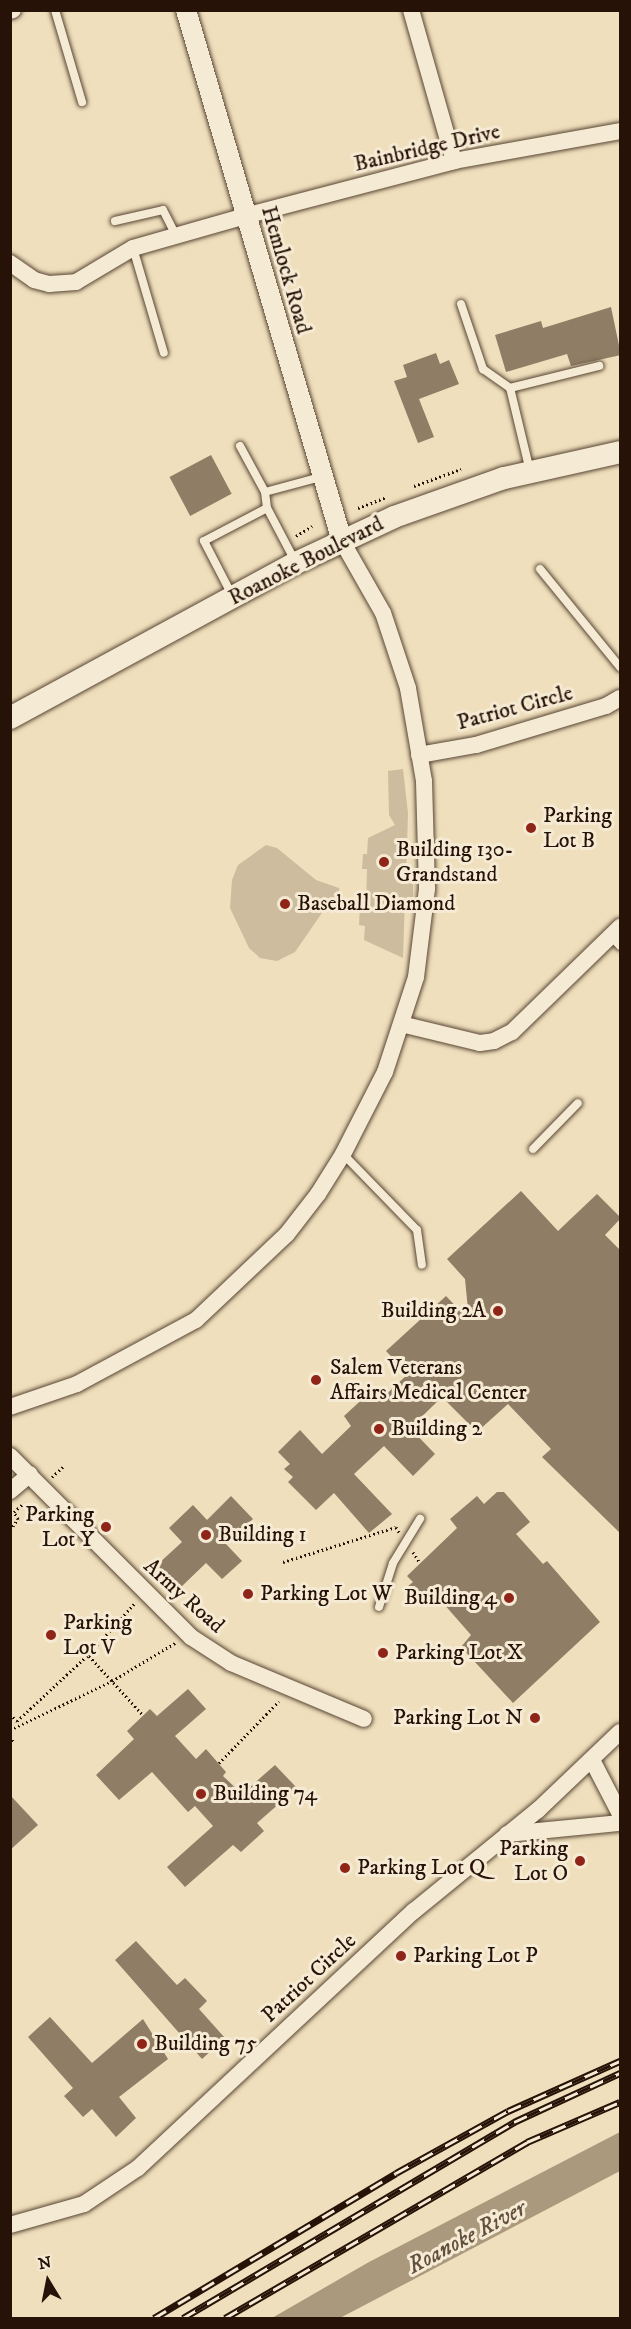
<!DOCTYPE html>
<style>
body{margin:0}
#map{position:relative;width:631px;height:2329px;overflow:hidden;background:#efdfbc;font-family:"IM FELL DW Pica",serif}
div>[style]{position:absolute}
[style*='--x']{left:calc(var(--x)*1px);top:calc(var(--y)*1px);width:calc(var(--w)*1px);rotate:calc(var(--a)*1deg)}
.green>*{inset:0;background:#cdbc9d}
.water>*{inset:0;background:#ab997e}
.building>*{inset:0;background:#8f7d65;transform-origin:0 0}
.path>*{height:3px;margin-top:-1.5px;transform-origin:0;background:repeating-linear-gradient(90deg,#261207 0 1.5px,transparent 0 4.5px)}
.roads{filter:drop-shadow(0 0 2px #584534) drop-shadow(0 0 2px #584534)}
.service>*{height:8px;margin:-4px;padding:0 4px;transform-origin:4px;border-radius:4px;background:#f5ead3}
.minor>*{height:16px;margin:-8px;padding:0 8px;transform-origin:8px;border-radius:8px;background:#f5ead3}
.tertiary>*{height:20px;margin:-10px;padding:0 10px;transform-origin:10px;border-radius:10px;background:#f5ead3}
.secondary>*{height:22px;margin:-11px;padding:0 11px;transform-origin:11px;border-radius:11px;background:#f5ead3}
.rail>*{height:7px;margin-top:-3.5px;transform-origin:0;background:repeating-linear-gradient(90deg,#f5ead3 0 14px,#261207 0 28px);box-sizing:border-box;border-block:2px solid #261207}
.dots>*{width:16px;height:16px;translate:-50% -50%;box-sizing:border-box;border:3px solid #f5ead3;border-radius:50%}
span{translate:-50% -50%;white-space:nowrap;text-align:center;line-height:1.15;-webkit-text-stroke:6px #f5ead3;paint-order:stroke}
.street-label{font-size:22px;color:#261207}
.poi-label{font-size:22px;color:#261207}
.left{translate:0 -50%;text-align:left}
.right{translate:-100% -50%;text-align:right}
.water-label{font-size:24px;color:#624f3d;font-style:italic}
.frame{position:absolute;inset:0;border:12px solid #261207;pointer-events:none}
.north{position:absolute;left:18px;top:2251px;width:60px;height:60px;-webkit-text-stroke:4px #f5ead3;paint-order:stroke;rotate:350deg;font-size:16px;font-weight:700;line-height:24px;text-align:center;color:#261207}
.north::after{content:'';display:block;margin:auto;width:21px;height:27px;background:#261207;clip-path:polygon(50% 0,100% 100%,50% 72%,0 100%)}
</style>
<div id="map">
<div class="green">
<i style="clip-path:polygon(403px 769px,408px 813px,406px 881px,413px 881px,413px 897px,405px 898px,403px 958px,364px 940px,365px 926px,359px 925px,360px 903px,366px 903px,367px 869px,362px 869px,363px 854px,367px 854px,368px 838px,395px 825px,389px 815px,388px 771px)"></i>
<i style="clip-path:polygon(266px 845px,277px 848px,316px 880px,339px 888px,340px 899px,338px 906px,330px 905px,324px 910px,295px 952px,277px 961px,260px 958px,249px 948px,230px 908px,232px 880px,238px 865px)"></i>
</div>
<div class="water">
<i style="clip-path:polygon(620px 2132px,620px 2171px,340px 2318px,272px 2318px,369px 2262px)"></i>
</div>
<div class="building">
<i style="clip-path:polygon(611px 307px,621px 355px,571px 366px,567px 354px,506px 372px,495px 335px,541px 321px,543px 328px)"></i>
<i style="clip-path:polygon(436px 353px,440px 364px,449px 360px,459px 384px,419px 399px,434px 437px,418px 443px,394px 381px,407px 377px,403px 365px)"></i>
<i style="left:211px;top:455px;width:44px;height:47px;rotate:62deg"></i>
<i style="clip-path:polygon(521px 1191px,558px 1231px,597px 1194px,621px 1218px,605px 1235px,621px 1251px,621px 1534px,542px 1457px,551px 1449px,508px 1404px,477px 1432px,442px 1397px,410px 1428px,435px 1454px,413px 1476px,384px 1446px,354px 1474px,392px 1514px,369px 1533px,334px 1493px,316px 1510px,288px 1482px,293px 1477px,284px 1469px,290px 1464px,278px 1452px,300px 1430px,322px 1454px,351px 1426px,344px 1416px,370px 1392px,379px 1401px,408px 1374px,386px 1351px,446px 1296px,469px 1320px,465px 1279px,447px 1259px)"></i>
<i style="clip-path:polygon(497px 1492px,504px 1492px,530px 1522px,516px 1534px,543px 1564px,547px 1561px,600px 1622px,513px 1703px,461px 1647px,471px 1635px,436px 1595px,431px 1600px,425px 1594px,418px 1601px,407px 1587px,413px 1582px,407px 1576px,457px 1528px,450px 1519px,477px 1496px,484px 1504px)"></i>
<i style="clip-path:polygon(231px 1496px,253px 1519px,226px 1544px,242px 1561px,222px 1579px,206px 1563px,180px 1588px,157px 1565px,182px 1542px,169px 1528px,193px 1505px,207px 1520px)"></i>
<i style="clip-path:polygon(188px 1689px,206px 1709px,175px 1736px,196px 1759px,206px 1749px,226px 1772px,223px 1776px,242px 1794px,275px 1765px,297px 1788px,257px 1823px,264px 1831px,241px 1852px,233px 1845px,185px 1887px,167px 1867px,213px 1826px,195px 1806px,188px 1812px,152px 1772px,119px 1800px,96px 1775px,134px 1739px,127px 1731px,150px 1709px,157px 1716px)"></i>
<i style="clip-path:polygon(10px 1795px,38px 1825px,10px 1850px)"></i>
<i style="clip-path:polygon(136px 1941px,177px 1985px,185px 1978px,207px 2001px,199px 2009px,225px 2038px,202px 2059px,115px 1960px)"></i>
<i style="clip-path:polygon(50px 2017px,92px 2063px,143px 2019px,168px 2059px,119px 2097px,136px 2118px,116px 2137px,92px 2109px,83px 2117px,64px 2096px,73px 2088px,28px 2037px)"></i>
</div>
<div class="path">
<i style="--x:414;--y:486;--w:50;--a:-19.9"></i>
<i style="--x:358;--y:508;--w:31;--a:-21"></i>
<i style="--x:296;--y:536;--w:19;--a:-32"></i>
<i style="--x:52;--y:1477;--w:16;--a:-43"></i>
<i style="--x:10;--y:1530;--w:14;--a:-54"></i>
<i style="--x:18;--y:1519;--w:8;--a:-120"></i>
<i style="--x:14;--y:1512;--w:12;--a:-42"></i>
<i style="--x:413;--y:1552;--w:13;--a:58"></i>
<i style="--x:283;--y:1562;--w:118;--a:-17.2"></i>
<i style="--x:396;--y:1527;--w:6;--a:59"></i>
<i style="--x:80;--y:1646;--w:93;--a:47.6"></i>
<i style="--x:10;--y:1714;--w:10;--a:45"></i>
<i style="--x:17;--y:1721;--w:97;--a:-42.9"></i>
<i style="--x:88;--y:1655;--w:69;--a:-48"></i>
<i style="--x:10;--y:1730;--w:113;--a:-25.7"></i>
<i style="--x:112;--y:1681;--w:74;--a:-31.1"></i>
<i style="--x:10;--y:1736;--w:8;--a:60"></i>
<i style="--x:219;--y:1763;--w:86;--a:-45.9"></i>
</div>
<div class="roads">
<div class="service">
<i style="--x:55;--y:10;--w:96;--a:73.6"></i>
<i style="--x:115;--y:221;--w:49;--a:-12.9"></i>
<i style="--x:163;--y:210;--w:29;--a:63"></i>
<i style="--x:133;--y:248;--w:109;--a:73.6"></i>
<i style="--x:461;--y:304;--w:69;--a:71.3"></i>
<i style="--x:483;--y:369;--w:33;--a:35"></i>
<i style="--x:240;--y:446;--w:52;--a:61.5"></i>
<i style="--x:530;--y:471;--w:85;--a:-103.5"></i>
<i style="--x:510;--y:388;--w:92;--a:-13.9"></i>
<i style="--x:295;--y:561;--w:60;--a:-117.8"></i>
<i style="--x:267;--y:508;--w:16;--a:-97"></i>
<i style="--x:265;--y:492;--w:58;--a:-15"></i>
<i style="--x:540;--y:569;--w:127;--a:50.8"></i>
<i style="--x:232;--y:595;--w:61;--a:-117.4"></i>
<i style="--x:204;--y:541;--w:71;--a:-27.6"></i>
<i style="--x:611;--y:936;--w:13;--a:48"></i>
<i style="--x:533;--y:1149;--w:64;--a:-45.6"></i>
<i style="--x:343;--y:1154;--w:106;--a:45.8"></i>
<i style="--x:417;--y:1230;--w:35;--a:82"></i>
<i style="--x:379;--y:1607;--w:46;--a:-72.3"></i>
<i style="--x:393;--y:1563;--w:52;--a:-58.5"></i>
</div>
<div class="minor">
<i style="--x:411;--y:10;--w:157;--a:74.1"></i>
<i style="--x:10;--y:11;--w:3;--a:-18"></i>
<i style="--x:10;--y:263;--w:29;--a:35"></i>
<i style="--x:34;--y:280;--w:16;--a:15"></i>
<i style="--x:49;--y:284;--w:27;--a:-4"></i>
<i style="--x:76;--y:282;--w:66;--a:-30.8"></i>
<i style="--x:133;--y:248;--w:116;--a:-15.9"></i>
<i style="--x:245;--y:216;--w:216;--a:-14.7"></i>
<i style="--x:454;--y:161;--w:169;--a:-10.2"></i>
<i style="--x:419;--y:755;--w:58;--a:-10"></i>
<i style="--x:476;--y:745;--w:136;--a:-16.7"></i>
<i style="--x:606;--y:706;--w:16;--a:-30"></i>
<i style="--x:401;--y:1024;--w:81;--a:13.5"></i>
<i style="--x:480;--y:1043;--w:14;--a:-8"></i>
<i style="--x:494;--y:1041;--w:20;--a:-27"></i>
<i style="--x:512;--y:1032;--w:151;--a:-44.2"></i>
<i style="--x:10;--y:1407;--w:71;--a:-18.9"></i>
<i style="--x:77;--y:1384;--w:135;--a:-28.3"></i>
<i style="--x:196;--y:1320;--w:125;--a:-43.4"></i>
<i style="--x:287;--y:1234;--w:51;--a:-52.2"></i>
<i style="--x:318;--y:1194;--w:47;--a:-58"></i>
<i style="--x:343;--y:1154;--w:92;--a:-62.9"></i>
<i style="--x:385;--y:1072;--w:100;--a:-71.9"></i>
<i style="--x:416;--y:977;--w:89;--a:-82.9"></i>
<i style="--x:427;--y:889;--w:108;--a:-91.6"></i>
<i style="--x:424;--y:781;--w:94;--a:-99.8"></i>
<i style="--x:408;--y:688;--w:79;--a:-108.4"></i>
<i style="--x:383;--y:613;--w:83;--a:-119.7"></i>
<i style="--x:10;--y:1456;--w:256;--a:45"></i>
<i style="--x:191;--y:1637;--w:48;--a:33"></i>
<i style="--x:231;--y:1663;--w:144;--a:22.8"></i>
<i style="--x:10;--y:1491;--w:26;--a:-40"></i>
<i style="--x:592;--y:1760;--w:61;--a:62.6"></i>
<i style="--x:507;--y:1834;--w:114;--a:-5.6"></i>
<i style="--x:10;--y:2225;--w:77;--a:-15.8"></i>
<i style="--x:84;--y:2204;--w:65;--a:-33.7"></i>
<i style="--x:138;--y:2168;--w:377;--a:-43"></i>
<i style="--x:414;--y:1911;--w:160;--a:-39.2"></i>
<i style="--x:538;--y:1810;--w:113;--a:-43.6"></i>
</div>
<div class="tertiary">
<i style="--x:186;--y:10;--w:553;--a:73.63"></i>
</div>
<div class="secondary">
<i style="--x:10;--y:718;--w:325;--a:-28.5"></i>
<i style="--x:296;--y:563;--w:108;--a:-25.1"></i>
<i style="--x:394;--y:517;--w:117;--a:-19.5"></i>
<i style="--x:504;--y:478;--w:119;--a:-12.6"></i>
</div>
</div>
<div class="rail">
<i style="--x:154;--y:2318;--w:282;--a:-30.9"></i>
<i style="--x:396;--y:2173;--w:128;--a:-29"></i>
<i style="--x:508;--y:2111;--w:123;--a:-24.1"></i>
<i style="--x:183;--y:2318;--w:385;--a:-30.6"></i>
<i style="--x:514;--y:2122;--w:117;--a:-24.8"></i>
<i style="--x:225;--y:2318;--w:350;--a:-30.2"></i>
<i style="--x:527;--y:2142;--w:101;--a:-23.3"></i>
</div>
<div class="dots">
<i style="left:531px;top:828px;background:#8f2418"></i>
<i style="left:384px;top:862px;background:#8f2418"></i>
<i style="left:285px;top:904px;background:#8f2418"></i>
<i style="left:498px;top:1311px;background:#8f2418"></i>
<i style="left:316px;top:1380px;background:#8f2418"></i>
<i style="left:379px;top:1429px;background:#8f2418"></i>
<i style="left:106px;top:1527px;background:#8f2418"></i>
<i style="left:206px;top:1535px;background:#8f2418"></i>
<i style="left:248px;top:1594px;background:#8f2418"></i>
<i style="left:509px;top:1598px;background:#8f2418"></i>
<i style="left:51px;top:1635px;background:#8f2418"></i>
<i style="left:383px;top:1653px;background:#8f2418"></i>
<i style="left:535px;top:1718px;background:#8f2418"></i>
<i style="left:201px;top:1794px;background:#8f2418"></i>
<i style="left:580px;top:1861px;background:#8f2418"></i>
<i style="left:345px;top:1868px;background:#8f2418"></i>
<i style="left:401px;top:1956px;background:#8f2418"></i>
<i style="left:142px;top:2044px;background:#8f2418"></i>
</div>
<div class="street-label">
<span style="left:427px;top:148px;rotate:-13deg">Bainbridge Drive</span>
<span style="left:286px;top:270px;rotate:74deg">Hemlock Road</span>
<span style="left:306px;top:561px;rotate:-27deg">Roanoke Boulevard</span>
<span style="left:515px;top:708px;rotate:-15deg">Patriot Circle</span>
<span style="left:184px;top:1596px;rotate:42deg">Army Road</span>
<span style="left:309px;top:1978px;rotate:-43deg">Patriot Circle</span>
</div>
<div class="poi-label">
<span class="left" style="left:543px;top:828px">Parking<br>Lot B</span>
<span class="left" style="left:396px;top:862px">Building 130-<br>Grandstand</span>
<span class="left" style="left:297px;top:904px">Baseball Diamond</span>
<span class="right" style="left:486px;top:1311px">Building 2A</span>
<span class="left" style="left:330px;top:1380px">Salem Veterans<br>Affairs Medical Center</span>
<span class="left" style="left:391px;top:1429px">Building 2</span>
<span class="right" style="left:94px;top:1527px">Parking<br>Lot Y</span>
<span class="left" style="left:218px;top:1535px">Building 1</span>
<span class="left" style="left:260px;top:1594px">Parking Lot W</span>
<span class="right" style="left:497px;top:1598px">Building 4</span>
<span class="left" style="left:63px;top:1635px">Parking<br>Lot V</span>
<span class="left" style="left:395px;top:1653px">Parking Lot X</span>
<span class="right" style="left:523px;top:1718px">Parking Lot N</span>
<span class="left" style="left:213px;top:1794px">Building 74</span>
<span class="right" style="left:568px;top:1861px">Parking<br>Lot O</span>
<span class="left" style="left:357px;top:1868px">Parking Lot Q</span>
<span class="left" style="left:413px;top:1956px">Parking Lot P</span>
<span class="left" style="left:154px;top:2044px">Building 75</span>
</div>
<div class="water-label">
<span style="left:467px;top:2238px;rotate:-28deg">Roanoke River</span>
</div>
<div class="frame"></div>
<div class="north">N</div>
</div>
